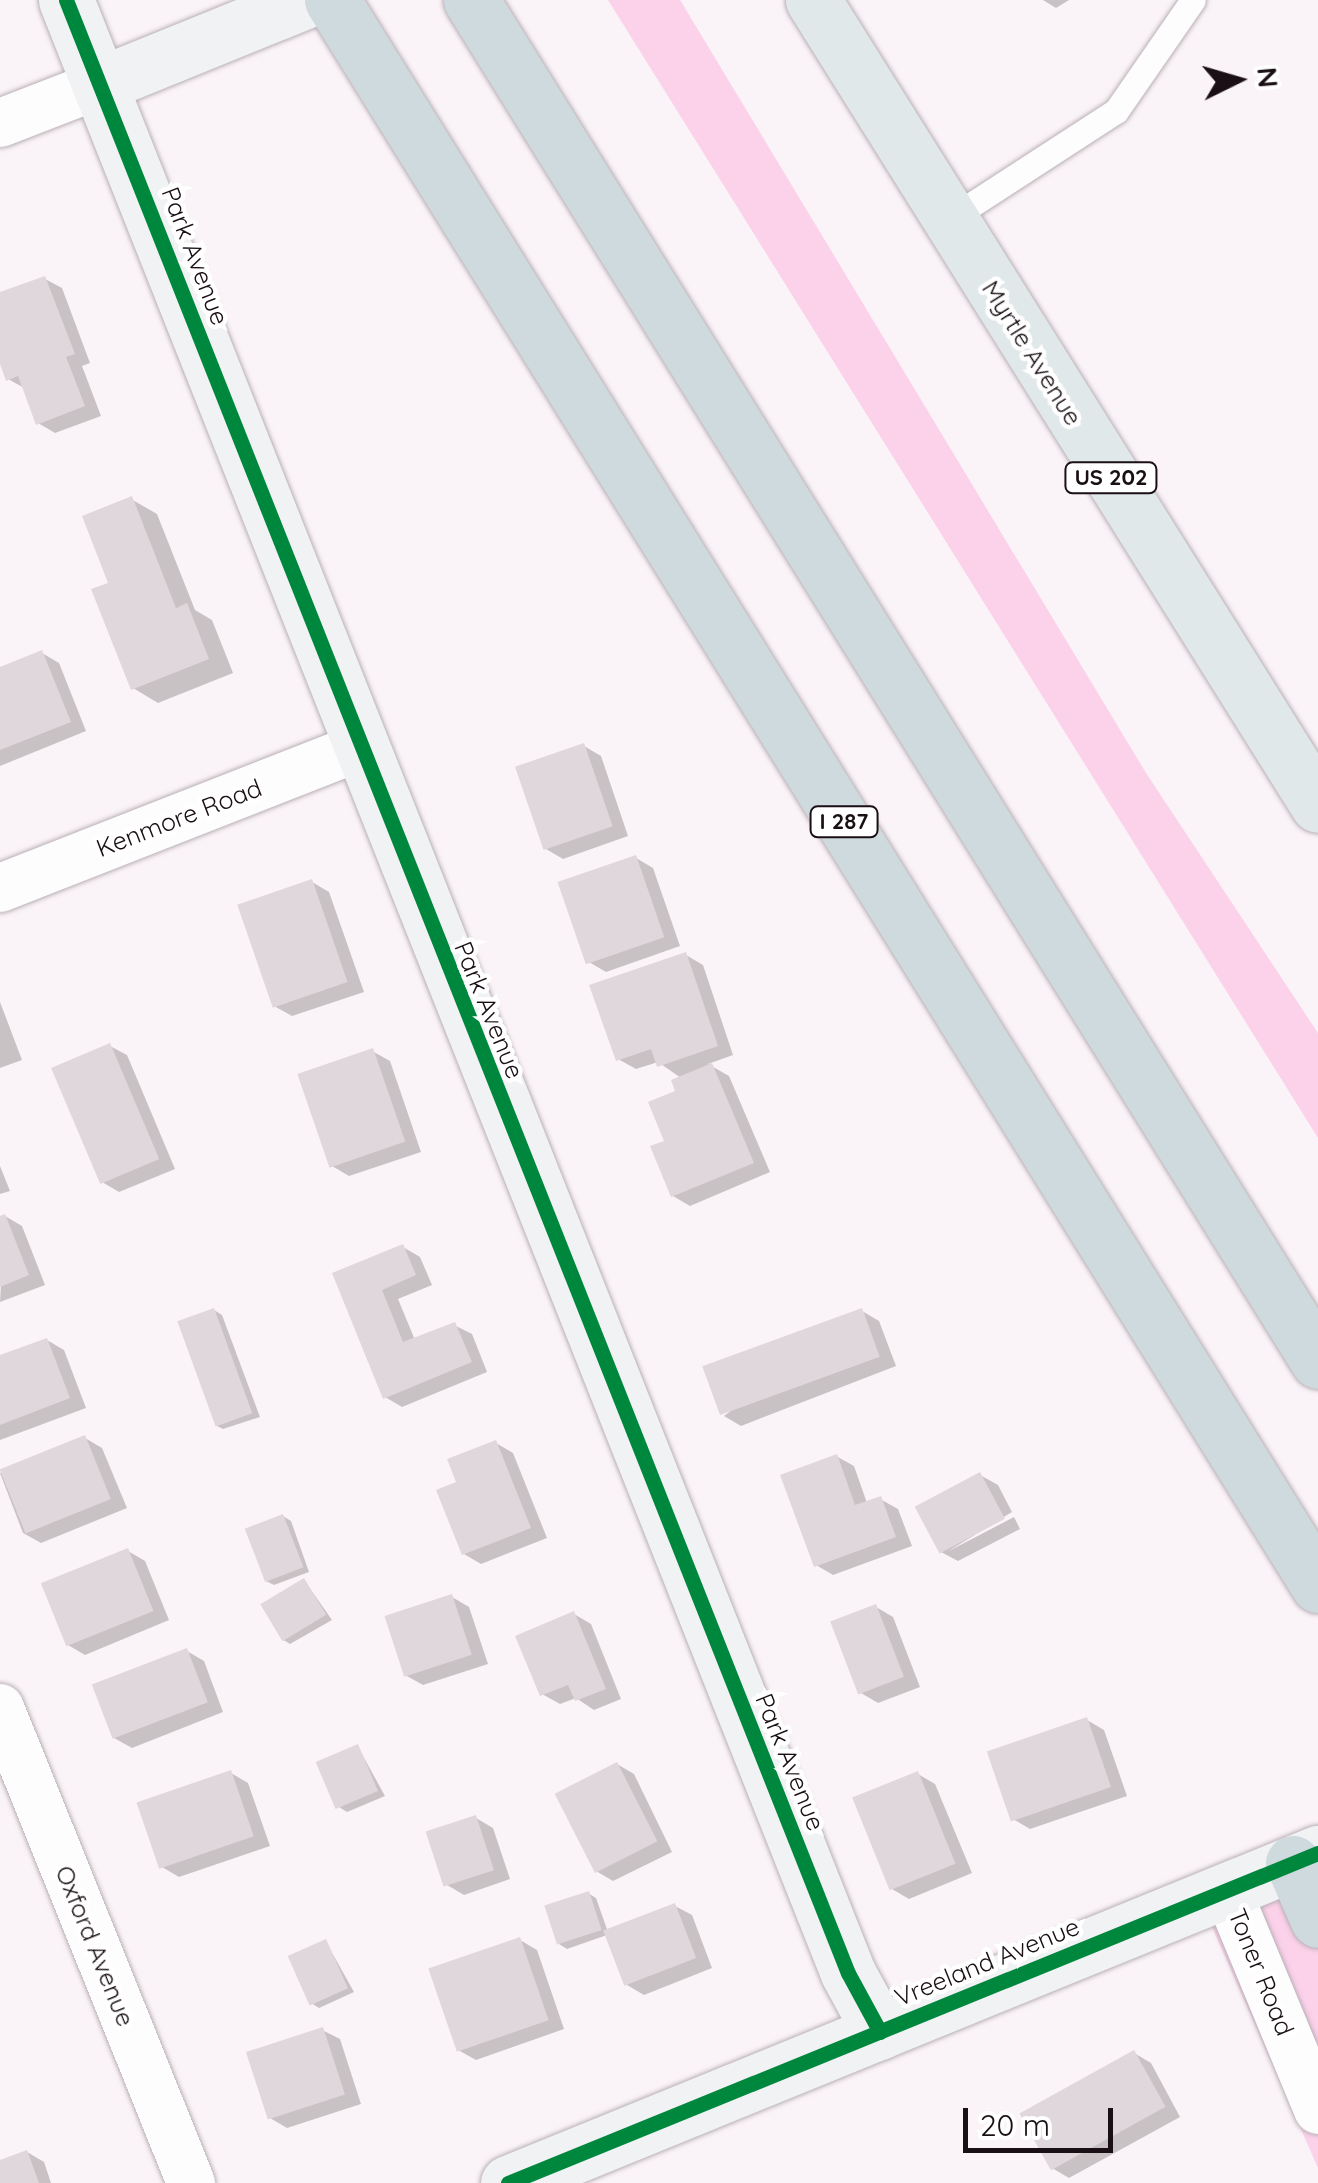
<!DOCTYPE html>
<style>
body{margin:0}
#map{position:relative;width:1318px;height:2183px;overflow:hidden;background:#faf3f7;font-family:Quicksand,sans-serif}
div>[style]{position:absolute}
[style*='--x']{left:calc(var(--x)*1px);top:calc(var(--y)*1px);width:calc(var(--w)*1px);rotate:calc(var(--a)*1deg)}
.green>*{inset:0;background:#fcd1ea}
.shadow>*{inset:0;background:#0003}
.building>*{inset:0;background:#e0d7dc;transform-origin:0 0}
.roads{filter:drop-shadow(0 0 2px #b9b0b6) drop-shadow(0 0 2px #b9b0b6)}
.lane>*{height:25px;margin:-12.5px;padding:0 12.5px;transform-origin:12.5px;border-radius:12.5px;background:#fefdfe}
.street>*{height:48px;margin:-24px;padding:0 24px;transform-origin:24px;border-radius:24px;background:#fefdfe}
.secondary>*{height:55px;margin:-27.5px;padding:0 27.5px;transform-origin:27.5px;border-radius:27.5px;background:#f0f2f4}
.primary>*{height:55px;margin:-27.5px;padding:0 27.5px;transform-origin:27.5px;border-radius:27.5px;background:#e1e8e9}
.highway>*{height:55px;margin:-27.5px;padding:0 27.5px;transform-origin:27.5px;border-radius:27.5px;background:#cedadd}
.cycleway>*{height:15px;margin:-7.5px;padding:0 7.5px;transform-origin:7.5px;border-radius:7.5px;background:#00873e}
span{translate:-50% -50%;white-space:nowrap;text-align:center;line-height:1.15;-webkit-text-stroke:9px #fff;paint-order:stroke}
.shield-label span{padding:2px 8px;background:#fff;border:2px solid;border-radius:8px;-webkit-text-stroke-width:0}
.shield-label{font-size:22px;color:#190f15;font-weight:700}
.street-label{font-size:25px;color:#190f15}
.north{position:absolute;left:1188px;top:30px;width:100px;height:100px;-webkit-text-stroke:8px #fff;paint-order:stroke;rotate:85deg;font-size:28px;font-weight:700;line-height:40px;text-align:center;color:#190f15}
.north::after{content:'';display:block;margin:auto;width:35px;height:45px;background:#190f15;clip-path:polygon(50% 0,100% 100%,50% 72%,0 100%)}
.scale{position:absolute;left:963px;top:2108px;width:150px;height:45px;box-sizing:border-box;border:5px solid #190f15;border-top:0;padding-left:12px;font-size:30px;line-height:35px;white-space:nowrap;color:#190f15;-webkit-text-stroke:8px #fff;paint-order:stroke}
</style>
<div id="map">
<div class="green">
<i style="clip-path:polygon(608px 0,680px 0,1146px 773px,1318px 1033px,1318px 1138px)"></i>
<i style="clip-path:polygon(1318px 1854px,1318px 2168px,1201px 1902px)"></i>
</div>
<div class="shadow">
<i style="clip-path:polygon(1043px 0,1069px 0,1056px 8px)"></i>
<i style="clip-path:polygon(45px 279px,62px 288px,90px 363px,82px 366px,101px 416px,55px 433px,38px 423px,26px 389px,8px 379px,0 357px,0 295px)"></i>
<i style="clip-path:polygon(131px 499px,157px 514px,195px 610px,212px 620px,233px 673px,158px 703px,133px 688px,111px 584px)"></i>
<i style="clip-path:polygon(42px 653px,59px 663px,86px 731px,0 766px,0 670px)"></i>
<i style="clip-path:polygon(584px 746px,601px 756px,628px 836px,563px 859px,546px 849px)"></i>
<i style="clip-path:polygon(636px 858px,653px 868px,680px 946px,606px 972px,589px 962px)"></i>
<i style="clip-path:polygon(312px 882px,329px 892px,364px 992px,292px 1016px,274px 1006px)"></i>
<i style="clip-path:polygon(686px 955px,703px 965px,733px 1055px,708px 1064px,729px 1076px,770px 1172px,690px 1206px,673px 1196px,667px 1142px,681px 1078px,658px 1062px,636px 1069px,618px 1059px)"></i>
<i style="clip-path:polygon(0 1002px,22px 1060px,0 1068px)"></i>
<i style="clip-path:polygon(110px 1046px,127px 1055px,175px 1169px,119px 1192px,102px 1182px)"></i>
<i style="clip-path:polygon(372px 1051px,390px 1061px,421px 1152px,349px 1176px,332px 1166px)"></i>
<i style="clip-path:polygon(0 1166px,10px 1191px,0 1194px)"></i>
<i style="clip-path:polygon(5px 1216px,22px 1226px,45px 1285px,0 1302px)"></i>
<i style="clip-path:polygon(403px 1247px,420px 1257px,432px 1285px,398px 1299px,415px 1340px,454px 1325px,472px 1334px,487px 1372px,402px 1407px,385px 1397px,335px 1274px)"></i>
<i style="clip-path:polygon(214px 1310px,222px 1315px,260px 1417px,223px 1429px,215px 1425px)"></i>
<i style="clip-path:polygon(862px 1311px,879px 1321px,896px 1366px,741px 1426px,724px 1416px)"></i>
<i style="clip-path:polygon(47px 1340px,64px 1350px,86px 1408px,0 1440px,0 1358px)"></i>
<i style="clip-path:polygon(85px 1438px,102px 1448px,127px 1508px,41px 1543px,23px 1533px,0 1473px)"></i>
<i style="clip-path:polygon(496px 1443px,513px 1453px,547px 1538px,481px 1564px,464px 1554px)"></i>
<i style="clip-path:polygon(836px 1456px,854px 1466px,867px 1503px,880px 1499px,898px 1509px,912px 1546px,833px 1575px,816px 1565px)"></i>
<i style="clip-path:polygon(980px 1475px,998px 1485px,1012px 1512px,947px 1552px,1014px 1517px,1020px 1529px,958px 1561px,941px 1552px)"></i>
<i style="clip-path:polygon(283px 1516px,291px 1521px,309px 1572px,274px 1585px,266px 1581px)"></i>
<i style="clip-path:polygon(128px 1551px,145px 1561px,169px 1620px,85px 1655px,68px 1645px)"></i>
<i style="clip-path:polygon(304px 1580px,332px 1620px,290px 1644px,282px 1639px)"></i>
<i style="clip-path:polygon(452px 1597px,469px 1607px,488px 1664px,423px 1685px,405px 1675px)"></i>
<i style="clip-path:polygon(876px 1607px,893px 1617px,920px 1687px,878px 1703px,861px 1693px)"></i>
<i style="clip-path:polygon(574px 1614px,591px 1624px,621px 1699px,594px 1710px,576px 1698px,560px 1704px,542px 1694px)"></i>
<i style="clip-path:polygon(187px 1651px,204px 1661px,223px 1712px,132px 1748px,114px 1738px)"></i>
<i style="clip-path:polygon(1087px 1720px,1104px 1730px,1127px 1796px,1030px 1829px,1013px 1819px)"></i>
<i style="clip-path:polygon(358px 1747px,385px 1796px,347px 1812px,339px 1807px)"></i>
<i style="clip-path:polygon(617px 1764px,634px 1774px,672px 1852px,613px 1881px,596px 1871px)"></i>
<i style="clip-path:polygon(231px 1773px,248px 1783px,270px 1846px,179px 1877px,162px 1867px)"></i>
<i style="clip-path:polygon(918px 1774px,935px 1784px,972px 1873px,909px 1899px,892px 1889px)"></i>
<i style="clip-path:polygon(476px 1818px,493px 1828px,510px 1879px,464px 1895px,447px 1885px)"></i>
<i style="clip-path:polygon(588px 1893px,596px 1898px,608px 1932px,675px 1906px,692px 1915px,712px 1968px,644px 1995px,627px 1985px,607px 1935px,567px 1949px,559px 1944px)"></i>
<i style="clip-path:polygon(520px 1940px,537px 1950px,564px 2029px,476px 2060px,458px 2050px)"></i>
<i style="clip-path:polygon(326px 1942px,354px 1992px,319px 2008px,311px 2003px)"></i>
<i style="clip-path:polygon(322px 2030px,340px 2039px,361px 2104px,287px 2128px,270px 2118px)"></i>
<i style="clip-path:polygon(1134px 2053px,1151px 2063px,1180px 2117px,1069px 2178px,1052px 2168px)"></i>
<i style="clip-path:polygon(27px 2152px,44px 2162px,51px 2183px,0 2183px,0 2162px)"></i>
</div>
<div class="building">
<i style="clip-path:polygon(45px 276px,75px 354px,66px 357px,85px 406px,36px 425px,18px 376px,6px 381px,0 364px,0 292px)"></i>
<i style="clip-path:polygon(132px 496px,176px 608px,187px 603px,209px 659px,131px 690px,91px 589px,108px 583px,82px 516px)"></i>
<i style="clip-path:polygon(42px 650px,71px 722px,0 750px,0 667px)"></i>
<i style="left:584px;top:743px;width:88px;height:73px;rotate:71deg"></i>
<i style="left:636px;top:855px;width:87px;height:83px;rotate:71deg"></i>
<i style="left:312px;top:879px;width:109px;height:79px;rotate:71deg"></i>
<i style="clip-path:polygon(686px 952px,718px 1046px,657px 1067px,651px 1049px,616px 1061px,589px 985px)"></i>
<i style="left:110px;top:1043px;width:126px;height:64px;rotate:67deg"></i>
<i style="left:373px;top:1048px;width:99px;height:80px;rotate:71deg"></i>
<i style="clip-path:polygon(712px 1063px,754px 1163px,671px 1197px,650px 1146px,664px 1141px,648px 1102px,675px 1091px,671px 1080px)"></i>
<i style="clip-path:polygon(5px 1214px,29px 1275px,0 1287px,0 1216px)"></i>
<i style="clip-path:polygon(403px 1244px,416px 1275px,382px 1290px,403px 1342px,455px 1322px,472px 1362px,383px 1399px,332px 1273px)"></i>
<i style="left:214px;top:1308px;width:112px;height:39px;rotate:70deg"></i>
<i style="left:862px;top:1308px;width:52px;height:170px;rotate:70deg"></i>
<i style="clip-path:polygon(47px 1338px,70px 1398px,0 1425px,0 1355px)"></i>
<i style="left:85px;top:1435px;width:69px;height:92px;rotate:68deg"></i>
<i style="clip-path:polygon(496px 1440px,531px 1528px,462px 1555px,436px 1490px,456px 1482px,447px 1459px)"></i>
<i style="clip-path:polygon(837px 1454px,855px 1505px,881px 1496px,896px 1537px,814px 1567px,780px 1475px)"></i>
<i style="left:980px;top:1472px;width:53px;height:74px;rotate:62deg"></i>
<i style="left:283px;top:1514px;width:57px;height:41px;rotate:69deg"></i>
<i style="left:128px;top:1548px;width:68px;height:94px;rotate:68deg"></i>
<i style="left:304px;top:1578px;width:43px;height:51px;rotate:59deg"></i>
<i style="left:452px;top:1594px;width:64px;height:71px;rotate:72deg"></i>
<i style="left:876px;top:1604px;width:78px;height:49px;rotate:69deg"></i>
<i style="clip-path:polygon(574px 1611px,606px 1689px,575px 1701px,568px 1685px,540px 1696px,515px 1636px)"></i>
<i style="left:187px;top:1648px;width:58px;height:102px;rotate:69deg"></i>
<i style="left:1087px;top:1717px;width:74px;height:106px;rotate:71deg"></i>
<i style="left:358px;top:1744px;width:51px;height:46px;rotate:67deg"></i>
<i style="left:617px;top:1762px;width:89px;height:70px;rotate:63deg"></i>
<i style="left:231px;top:1770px;width:70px;height:100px;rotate:71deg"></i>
<i style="left:918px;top:1771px;width:100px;height:71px;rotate:68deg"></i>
<i style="left:476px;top:1815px;width:58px;height:53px;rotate:72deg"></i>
<i style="left:589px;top:1891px;width:41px;height:47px;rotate:72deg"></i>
<i style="left:675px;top:1903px;width:59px;height:77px;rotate:69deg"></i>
<i style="left:520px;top:1937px;width:88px;height:97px;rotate:71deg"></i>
<i style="left:326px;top:1939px;width:54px;height:42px;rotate:66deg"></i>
<i style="left:323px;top:2027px;width:71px;height:81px;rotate:72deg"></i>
<i style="left:1134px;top:2050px;width:65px;height:131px;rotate:61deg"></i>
<i style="clip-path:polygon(27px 2150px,39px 2183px,0 2183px,0 2160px)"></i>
</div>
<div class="roads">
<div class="lane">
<i style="--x:948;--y:220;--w:200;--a:-33"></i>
<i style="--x:1116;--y:111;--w:135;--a:-55.3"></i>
</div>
<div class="street">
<i style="--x:0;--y:123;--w:110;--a:-21.2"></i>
<i style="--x:0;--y:888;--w:383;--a:-21.4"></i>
<i style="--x:0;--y:1708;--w:512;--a:68.09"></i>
<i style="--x:1227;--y:1890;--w:238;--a:67.5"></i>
</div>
<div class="secondary">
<i style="--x:66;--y:0;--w:2122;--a:68.38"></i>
<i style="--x:848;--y:1973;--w:67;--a:61.5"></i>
<i style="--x:103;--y:83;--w:220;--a:-22.1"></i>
<i style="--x:508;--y:2183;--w:875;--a:-22.17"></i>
</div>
<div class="primary">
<i style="--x:813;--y:0;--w:950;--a:57.9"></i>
</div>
<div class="highway">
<i style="--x:332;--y:0;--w:1867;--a:58.11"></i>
<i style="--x:471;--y:0;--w:1603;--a:58.1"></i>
<i style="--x:1293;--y:1863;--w:62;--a:66.3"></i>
</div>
</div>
<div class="cycleway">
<i style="--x:66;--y:0;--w:2122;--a:68.38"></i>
<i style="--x:848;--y:1973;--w:67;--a:61.5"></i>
<i style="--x:508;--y:2183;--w:875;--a:-22.17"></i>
</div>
<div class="shield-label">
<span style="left:1111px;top:478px">US 202</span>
<span style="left:844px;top:822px">I 287</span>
</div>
<div class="street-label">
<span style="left:195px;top:256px;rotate:69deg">Park Avenue</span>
<span style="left:1032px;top:353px;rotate:58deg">Myrtle Avenue</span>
<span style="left:179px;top:818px;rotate:-21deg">Kenmore Road</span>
<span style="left:489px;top:1010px;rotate:68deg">Park Avenue</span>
<span style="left:790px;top:1762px;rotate:68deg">Park Avenue</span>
<span style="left:95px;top:1946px;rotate:68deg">Oxford Avenue</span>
<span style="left:987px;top:1962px;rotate:-22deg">Vreeland Avenue</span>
<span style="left:1261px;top:1972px;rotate:68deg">Toner Road</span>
</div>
<div class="north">N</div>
<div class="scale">20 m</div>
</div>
